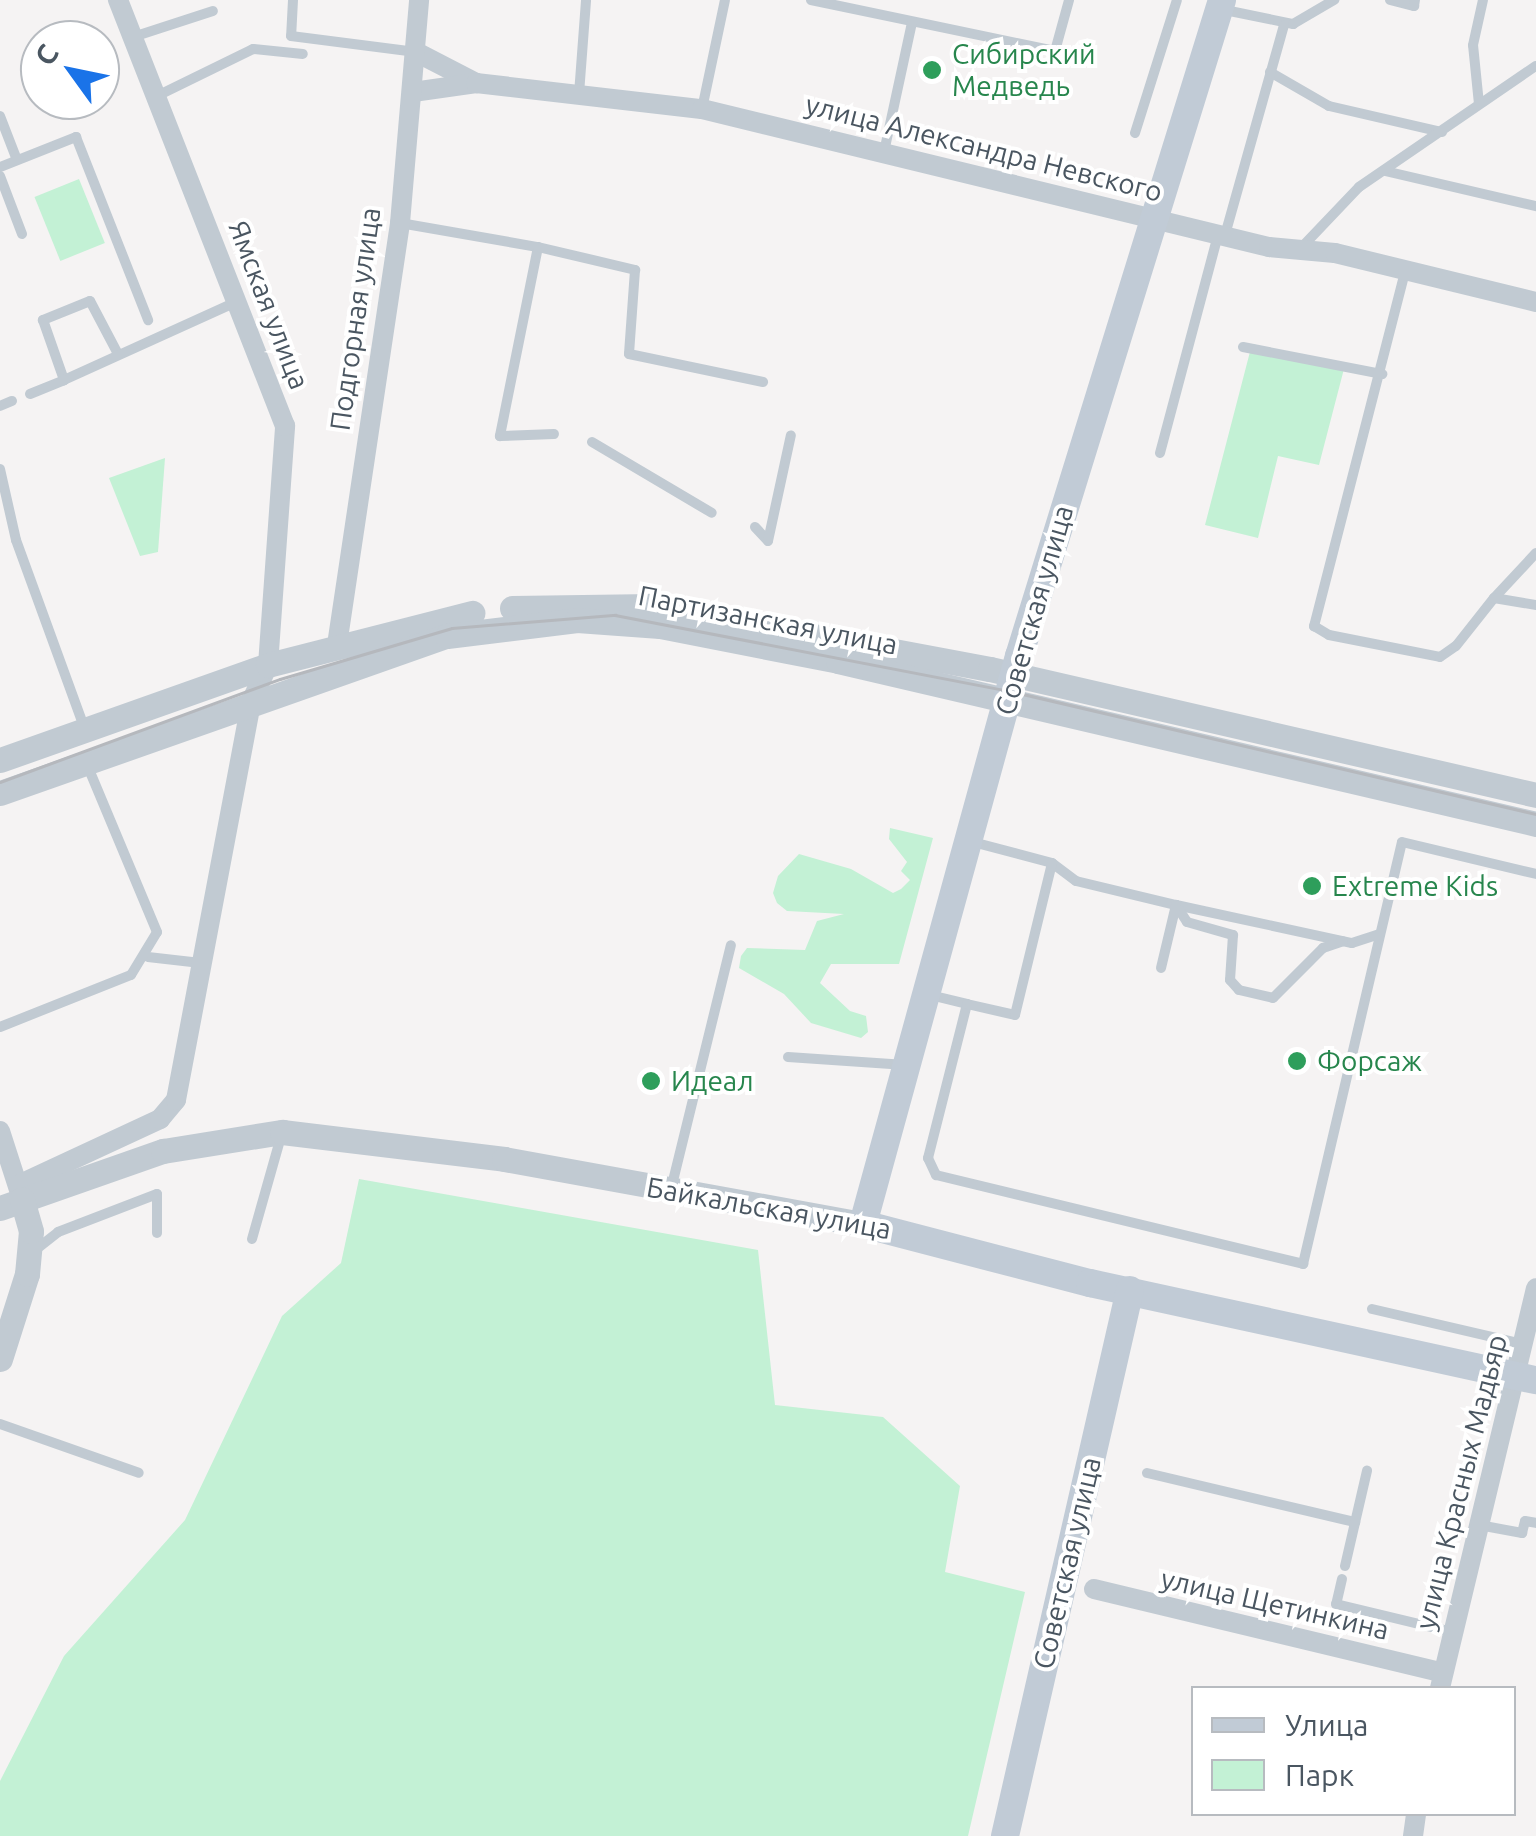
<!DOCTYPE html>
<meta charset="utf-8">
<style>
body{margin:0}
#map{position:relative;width:1536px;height:1836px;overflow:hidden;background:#f5f3f3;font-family:Ubuntu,sans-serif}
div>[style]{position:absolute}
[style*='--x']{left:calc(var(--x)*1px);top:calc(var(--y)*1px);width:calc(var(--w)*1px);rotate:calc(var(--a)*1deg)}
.green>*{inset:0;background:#c3f1d5;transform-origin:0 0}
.service>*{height:10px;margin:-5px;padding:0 5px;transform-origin:5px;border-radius:5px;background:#c1cad2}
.minor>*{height:20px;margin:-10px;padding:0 10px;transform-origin:10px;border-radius:10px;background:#c1cad2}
.tertiary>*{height:25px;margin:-12.5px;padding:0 12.5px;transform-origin:12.5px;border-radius:12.5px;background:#c1cad2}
.secondary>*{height:28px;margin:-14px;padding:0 14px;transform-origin:14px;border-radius:14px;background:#c1cbd6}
.tram>*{height:2.5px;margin:-1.25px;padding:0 1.25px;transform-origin:1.25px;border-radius:1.25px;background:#b5b8bd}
.dots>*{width:28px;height:28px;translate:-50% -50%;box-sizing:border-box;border:5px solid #fff;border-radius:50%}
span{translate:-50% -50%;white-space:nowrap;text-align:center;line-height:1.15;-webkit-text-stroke:8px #fff;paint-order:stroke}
.leisure-label{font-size:28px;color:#27864d}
.left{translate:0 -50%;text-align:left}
.street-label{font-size:28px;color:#4a5661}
.legend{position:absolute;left:1191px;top:1686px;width:325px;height:130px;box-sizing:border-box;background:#fff;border:2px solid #b7bbc0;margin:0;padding:12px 18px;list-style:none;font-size:30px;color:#4a5661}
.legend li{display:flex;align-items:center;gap:20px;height:50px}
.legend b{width:50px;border:2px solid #b7bbc0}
.north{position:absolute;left:20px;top:20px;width:100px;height:100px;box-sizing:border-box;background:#fff;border:2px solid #b7bbc0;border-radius:50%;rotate:303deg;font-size:28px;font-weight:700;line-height:40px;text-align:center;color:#4a5661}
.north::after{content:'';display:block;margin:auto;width:35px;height:45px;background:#1a73e8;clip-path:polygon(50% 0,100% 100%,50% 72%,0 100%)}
</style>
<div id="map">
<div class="green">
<i style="left:79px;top:179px;width:69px;height:48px;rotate:68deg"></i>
<i style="clip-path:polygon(1252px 344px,1345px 365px,1319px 465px,1278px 456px,1258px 538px,1205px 525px)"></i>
<i style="clip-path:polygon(165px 458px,158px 552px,140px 556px,109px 478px)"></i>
<i style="clip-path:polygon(890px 828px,933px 838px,899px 964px,831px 964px,820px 983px,850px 1011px,866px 1016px,868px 1032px,861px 1038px,811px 1023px,784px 994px,739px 968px,741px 956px,747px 948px,805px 950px,817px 921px,844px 914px,787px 911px,777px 903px,773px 893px,778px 876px,799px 854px,851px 869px,893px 893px,901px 889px,910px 880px,901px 871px,907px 862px,889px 839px)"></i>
<i style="clip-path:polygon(359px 1179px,758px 1250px,775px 1405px,883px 1417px,960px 1486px,945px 1572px,1025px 1592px,968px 1836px,0 1836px,0 1781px,64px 1656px,185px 1520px,282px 1316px,341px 1263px)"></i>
</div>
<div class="service">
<i style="--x:293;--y:0;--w:36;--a:93"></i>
<i style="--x:291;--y:36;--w:126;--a:7.3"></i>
<i style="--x:811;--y:0;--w:249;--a:11.8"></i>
<i style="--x:1055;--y:51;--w:53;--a:-74.6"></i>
<i style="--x:1390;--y:0;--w:25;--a:14"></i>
<i style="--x:1414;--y:6;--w:6;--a:-81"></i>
<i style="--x:1220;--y:9;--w:75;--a:11.6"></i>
<i style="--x:1293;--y:24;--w:48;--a:-30.3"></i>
<i style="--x:133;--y:37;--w:84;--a:-18"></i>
<i style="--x:1270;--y:72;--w:68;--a:30"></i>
<i style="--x:1329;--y:106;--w:116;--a:13"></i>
<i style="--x:579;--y:94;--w:94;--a:-85.7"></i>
<i style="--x:157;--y:96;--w:107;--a:-26.1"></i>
<i style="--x:253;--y:49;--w:50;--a:5.7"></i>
<i style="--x:1479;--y:104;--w:59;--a:-95.8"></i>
<i style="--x:1473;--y:45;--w:46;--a:-77.5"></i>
<i style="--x:702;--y:109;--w:111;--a:-78.1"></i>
<i style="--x:0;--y:116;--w:47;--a:68.9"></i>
<i style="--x:1135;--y:133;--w:139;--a:-72.5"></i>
<i style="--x:884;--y:152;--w:133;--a:-77.8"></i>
<i style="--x:0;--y:167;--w:82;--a:-21.5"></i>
<i style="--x:76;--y:137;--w:197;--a:68.5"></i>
<i style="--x:1385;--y:171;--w:155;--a:13.1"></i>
<i style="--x:0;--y:176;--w:62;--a:69.2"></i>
<i style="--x:400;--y:223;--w:140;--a:9.9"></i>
<i style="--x:538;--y:247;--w:193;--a:101.4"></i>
<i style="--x:500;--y:436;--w:54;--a:-2.1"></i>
<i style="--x:1225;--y:235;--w:218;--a:-74.3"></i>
<i style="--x:538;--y:247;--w:100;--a:13.3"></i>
<i style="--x:635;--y:270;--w:84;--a:94.1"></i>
<i style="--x:629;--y:354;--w:137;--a:11.8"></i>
<i style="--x:1301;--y:248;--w:84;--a:-46.4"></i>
<i style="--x:1359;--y:187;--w:214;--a:-34.4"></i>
<i style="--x:1406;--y:268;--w:370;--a:104.4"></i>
<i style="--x:1314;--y:626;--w:17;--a:31"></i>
<i style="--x:1329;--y:635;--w:113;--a:11.2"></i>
<i style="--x:1440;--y:657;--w:19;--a:-35"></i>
<i style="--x:1456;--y:646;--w:61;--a:-51.6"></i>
<i style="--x:1243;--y:347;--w:142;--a:11"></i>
<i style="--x:118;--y:354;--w:60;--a:-117.8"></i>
<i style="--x:90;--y:301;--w:51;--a:158"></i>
<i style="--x:43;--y:320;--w:64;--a:70.7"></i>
<i style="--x:64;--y:380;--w:191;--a:-24.4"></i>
<i style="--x:30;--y:394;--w:37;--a:-22"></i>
<i style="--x:0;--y:406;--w:13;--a:-23"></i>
<i style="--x:592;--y:442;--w:139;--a:30.6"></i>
<i style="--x:1160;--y:453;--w:226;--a:-75.1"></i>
<i style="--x:0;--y:469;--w:73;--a:77.3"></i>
<i style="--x:16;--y:540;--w:202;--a:70"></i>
<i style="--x:755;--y:527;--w:19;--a:47"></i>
<i style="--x:768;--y:541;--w:108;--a:-77.8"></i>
<i style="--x:1536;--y:553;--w:62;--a:133"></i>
<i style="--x:1494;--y:598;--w:43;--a:9.5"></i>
<i style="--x:969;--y:841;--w:86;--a:14.8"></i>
<i style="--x:1052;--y:863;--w:30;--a:37"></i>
<i style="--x:1076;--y:881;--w:103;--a:13.5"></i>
<i style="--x:1176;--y:905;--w:180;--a:12.2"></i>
<i style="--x:1352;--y:943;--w:29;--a:-18"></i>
<i style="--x:1176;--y:905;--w:20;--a:57"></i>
<i style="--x:1187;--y:922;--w:48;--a:15.8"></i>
<i style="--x:1233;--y:935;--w:45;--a:93.8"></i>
<i style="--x:1230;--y:980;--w:13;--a:48"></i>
<i style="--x:1239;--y:990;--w:35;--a:13"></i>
<i style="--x:1273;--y:998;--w:71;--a:-45"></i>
<i style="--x:1323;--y:948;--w:21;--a:-19"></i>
<i style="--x:148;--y:957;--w:53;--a:6.5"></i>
<i style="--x:1161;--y:968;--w:65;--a:-76.6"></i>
<i style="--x:926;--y:994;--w:42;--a:13.7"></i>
<i style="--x:967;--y:1004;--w:159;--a:104.2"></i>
<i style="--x:928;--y:1158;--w:19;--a:65"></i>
<i style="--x:936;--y:1175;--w:378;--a:13.6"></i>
<i style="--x:1303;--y:1264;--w:433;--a:-76.8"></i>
<i style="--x:1402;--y:842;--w:138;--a:13.4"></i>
<i style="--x:967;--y:1004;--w:49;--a:12.9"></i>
<i style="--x:1015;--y:1015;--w:156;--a:-76.3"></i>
<i style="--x:0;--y:1027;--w:141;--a:-21.7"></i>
<i style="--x:131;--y:975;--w:50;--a:-58.8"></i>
<i style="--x:157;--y:932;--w:181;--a:-112.7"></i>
<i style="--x:788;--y:1057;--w:118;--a:3.9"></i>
<i style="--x:671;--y:1189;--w:251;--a:-76.2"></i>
<i style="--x:252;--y:1239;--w:110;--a:-74.2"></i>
<i style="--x:34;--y:1251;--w:31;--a:-38"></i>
<i style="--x:58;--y:1232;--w:106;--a:-21"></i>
<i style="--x:157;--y:1194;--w:39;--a:90"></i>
<i style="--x:1372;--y:1309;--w:155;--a:13.1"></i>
<i style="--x:0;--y:1424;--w:147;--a:19.4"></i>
<i style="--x:1147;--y:1473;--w:214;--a:13.3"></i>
<i style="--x:1479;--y:1525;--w:44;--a:10.5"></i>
<i style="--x:1522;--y:1533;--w:12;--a:-76"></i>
<i style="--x:1525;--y:1521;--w:11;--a:10"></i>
<i style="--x:1345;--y:1566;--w:98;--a:-77"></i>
<i style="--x:1342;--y:1579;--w:26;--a:103"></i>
<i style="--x:1336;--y:1604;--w:119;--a:13.6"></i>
</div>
<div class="minor">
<i style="--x:416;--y:52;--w:68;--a:27.3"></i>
<i style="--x:413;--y:92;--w:64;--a:-8.1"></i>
<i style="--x:476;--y:83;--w:227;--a:6.6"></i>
<i style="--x:702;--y:109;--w:584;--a:13.68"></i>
<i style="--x:1269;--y:247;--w:66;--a:5.2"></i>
<i style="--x:1335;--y:253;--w:207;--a:13.7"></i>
<i style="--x:337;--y:645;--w:427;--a:-81.5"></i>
<i style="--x:400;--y:223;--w:224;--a:-85.1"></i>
<i style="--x:0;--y:1131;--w:68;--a:72.1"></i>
<i style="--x:18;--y:1185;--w:157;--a:-24.9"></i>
<i style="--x:160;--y:1119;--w:25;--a:-50"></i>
<i style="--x:176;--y:1100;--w:405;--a:-79.3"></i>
<i style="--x:251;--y:702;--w:41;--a:-65.3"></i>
<i style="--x:268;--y:665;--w:240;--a:-85.9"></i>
<i style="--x:285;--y:426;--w:458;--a:-111.4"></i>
<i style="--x:1094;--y:1589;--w:359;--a:13.5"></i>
<i style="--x:1440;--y:1688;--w:411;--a:-76.5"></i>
<i style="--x:1413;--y:1836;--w:22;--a:-82"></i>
</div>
<div class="tertiary">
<i style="--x:512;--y:608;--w:141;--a:-0.8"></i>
<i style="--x:653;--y:606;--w:343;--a:10.6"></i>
<i style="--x:990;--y:669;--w:560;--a:12.99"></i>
<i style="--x:0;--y:760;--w:284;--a:-19.5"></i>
<i style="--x:268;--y:665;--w:211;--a:-14.3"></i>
<i style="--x:0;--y:793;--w:474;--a:-19.4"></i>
<i style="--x:447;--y:636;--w:131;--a:-7"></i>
<i style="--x:577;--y:620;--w:83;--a:4.1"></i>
<i style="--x:660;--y:626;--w:181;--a:11.1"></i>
<i style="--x:838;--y:661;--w:717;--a:13.14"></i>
<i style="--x:0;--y:1208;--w:173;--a:-19.3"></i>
<i style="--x:163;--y:1151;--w:121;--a:-9.1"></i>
<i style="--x:282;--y:1132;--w:224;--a:6.9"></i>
<i style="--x:504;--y:1159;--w:365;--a:10.3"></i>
<i style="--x:0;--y:1359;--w:89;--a:-72.4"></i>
<i style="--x:27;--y:1274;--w:43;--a:-84.7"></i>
<i style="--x:31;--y:1231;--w:33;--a:-106"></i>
</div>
<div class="secondary">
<i style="--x:1222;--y:0;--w:687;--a:107.19"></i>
<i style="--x:1019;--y:656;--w:589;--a:105.36"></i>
<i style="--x:863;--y:1224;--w:235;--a:14.6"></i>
<i style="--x:1090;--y:1283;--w:456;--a:12.3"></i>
<i style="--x:1005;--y:1836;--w:560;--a:-77.11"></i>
</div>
<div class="tram">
<i style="--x:0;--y:782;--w:298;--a:-20.2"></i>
<i style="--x:280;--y:679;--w:179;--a:-16.5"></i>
<i style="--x:452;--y:628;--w:164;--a:-4.6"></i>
<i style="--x:615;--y:615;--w:402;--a:10.9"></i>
<i style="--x:1010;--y:691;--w:540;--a:13.16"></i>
</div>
<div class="dots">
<i style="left:932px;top:70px;background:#2e9e5b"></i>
<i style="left:1312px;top:886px;background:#2e9e5b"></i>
<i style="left:1297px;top:1061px;background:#2e9e5b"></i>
<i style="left:651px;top:1081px;background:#2e9e5b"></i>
</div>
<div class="leisure-label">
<span class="left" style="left:952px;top:70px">Сибирский<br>Медведь</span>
<span class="left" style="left:1332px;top:886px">Extreme Kids</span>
<span class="left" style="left:1317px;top:1061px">Форсаж</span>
<span class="left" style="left:671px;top:1081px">Идеал</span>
</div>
<div class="street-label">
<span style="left:984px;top:148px;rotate:14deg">улица Александра Невского</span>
<span style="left:269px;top:305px;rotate:69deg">Ямская улица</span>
<span style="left:355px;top:319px;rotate:-82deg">Подгорная улица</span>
<span style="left:1034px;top:610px;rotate:-74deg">Советская улица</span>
<span style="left:768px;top:620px;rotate:11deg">Партизанская улица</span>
<span style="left:769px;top:1208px;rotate:10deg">Байкальская улица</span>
<span style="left:1461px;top:1482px;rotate:-76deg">улица Красных Мадьяр</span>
<span style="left:1067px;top:1563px;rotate:-77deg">Советская улица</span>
<span style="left:1275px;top:1604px;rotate:13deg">улица Щетинкина</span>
</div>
<ul class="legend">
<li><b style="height:12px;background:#c1cbd6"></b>Улица</li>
<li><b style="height:28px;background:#c3f1d5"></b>Парк</li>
</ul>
<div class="north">С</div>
</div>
